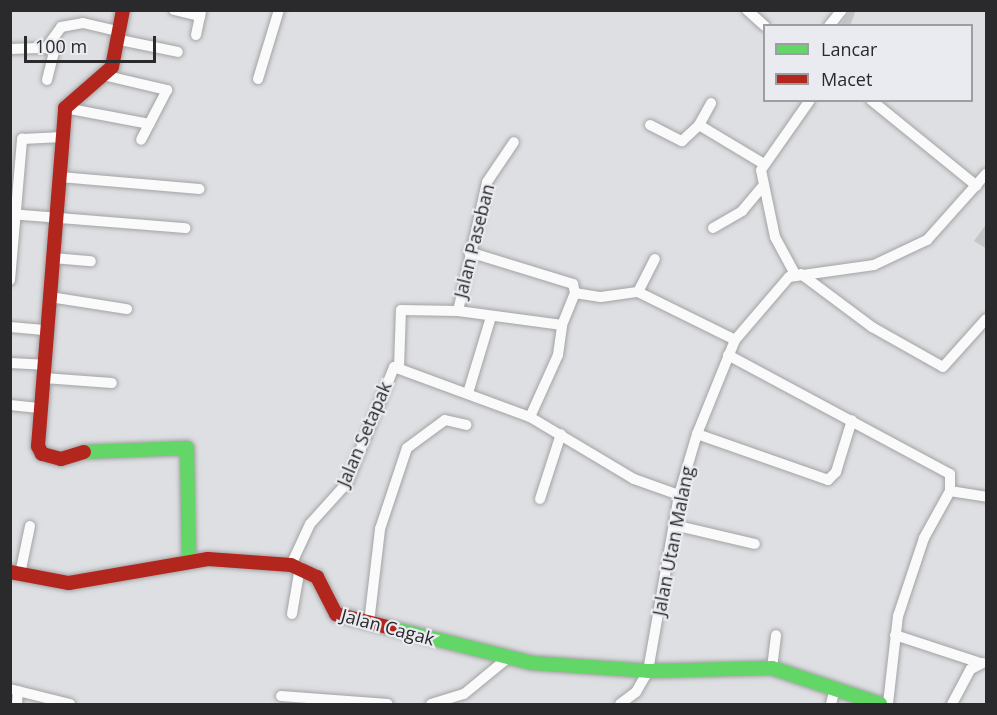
<!DOCTYPE html>
<style>
body{margin:0}
#map{position:relative;width:997px;height:715px;overflow:hidden;background:#dedfe2;font-family:"Open Sans",sans-serif}
div>[style]{position:absolute}
[style*='--x']{left:calc(var(--x)*1px);top:calc(var(--y)*1px);width:calc(var(--w)*1px);rotate:calc(var(--a)*1deg)}
.building>*{inset:0;background:#c5c6c8}
.roads{filter:drop-shadow(0 0 2px #a3a3a5) drop-shadow(0 0 2px #a3a3a5)}
.street>*{height:10px;margin:-5px;padding:0 5px;transform-origin:5px;border-radius:5px;background:#fafafb}
.fast>*{height:14px;margin:-7px;padding:0 7px;transform-origin:7px;border-radius:7px;background:#63d668}
.jam>*{height:14px;margin:-7px;padding:0 7px;transform-origin:7px;border-radius:7px;background:#b3261e}
span{translate:-50% -50%;white-space:nowrap;text-align:center;line-height:1.15;-webkit-text-stroke:4.5px #eaebf0;paint-order:stroke}
.street-label{font-size:18px;color:#2a2a2c}
.frame{position:absolute;inset:0;border:12px solid #2a2a2c;pointer-events:none}
.legend{position:absolute;left:763px;top:24px;width:210px;height:78px;box-sizing:border-box;background:#eaebf0;border:2px solid #9d9ea2;margin:0;padding:8px 10px;list-style:none;font-size:18px;color:#2a2a2c}
.legend li{display:flex;align-items:center;gap:12px;height:30px}
.legend b{width:30px;border:2px solid #9d9ea2}
.scale{position:absolute;left:24px;top:36px;width:132px;height:27px;box-sizing:border-box;border:3px solid #2a2a2c;border-top:0;padding-left:8px;font-size:18px;line-height:21px;white-space:nowrap;color:#2a2a2c;-webkit-text-stroke:4px #eaebf0;paint-order:stroke}
</style>
<div id="map">
<div class="building">
<i style="clip-path:polygon(851px 10px,856px 10px,850px 26px,840px 26px)"></i>
<i style="clip-path:polygon(987px 223px,987px 249px,974px 241px)"></i>
</div>
<div class="roads">
<div class="street">
<i style="--x:174;--y:10;--w:27;--a:13"></i>
<i style="--x:747;--y:10;--w:24;--a:42"></i>
<i style="--x:829;--y:26;--w:21;--a:-51"></i>
<i style="--x:196;--y:35;--w:25;--a:-78"></i>
<i style="--x:120;--y:40;--w:59;--a:11.7"></i>
<i style="--x:10;--y:49;--w:36;--a:-2"></i>
<i style="--x:103;--y:75;--w:66;--a:13.2"></i>
<i style="--x:167;--y:90;--w:56;--a:117.5"></i>
<i style="--x:258;--y:79;--w:72;--a:-73.1"></i>
<i style="--x:47;--y:80;--w:29;--a:-76"></i>
<i style="--x:54;--y:52;--w:9;--a:-153"></i>
<i style="--x:46;--y:48;--w:26;--a:-54"></i>
<i style="--x:61;--y:27;--w:22;--a:-10"></i>
<i style="--x:83;--y:23;--w:39;--a:13"></i>
<i style="--x:871;--y:100;--w:136;--a:39.1"></i>
<i style="--x:65;--y:108;--w:86;--a:10.7"></i>
<i style="--x:650;--y:125;--w:36;--a:27"></i>
<i style="--x:682;--y:141;--w:23;--a:-43"></i>
<i style="--x:699;--y:125;--w:76;--a:31"></i>
<i style="--x:699;--y:125;--w:25;--a:-61"></i>
<i style="--x:60;--y:177;--w:140;--a:4.9"></i>
<i style="--x:10;--y:214;--w:176;--a:4.6"></i>
<i style="--x:713;--y:228;--w:34;--a:-30"></i>
<i style="--x:742;--y:211;--w:31;--a:-50"></i>
<i style="--x:469;--y:252;--w:109;--a:17.1"></i>
<i style="--x:573;--y:284;--w:9;--a:77"></i>
<i style="--x:53;--y:258;--w:38;--a:5"></i>
<i style="--x:795;--y:274;--w:42;--a:-118.4"></i>
<i style="--x:775;--y:237;--w:68;--a:-101.8"></i>
<i style="--x:761;--y:170;--w:85;--a:-55"></i>
<i style="--x:801;--y:274;--w:89;--a:36.7"></i>
<i style="--x:872;--y:327;--w:81;--a:29.4"></i>
<i style="--x:943;--y:367;--w:64;--a:-48.1"></i>
<i style="--x:10;--y:280;--w:142;--a:-85.1"></i>
<i style="--x:22;--y:139;--w:41;--a:-2.8"></i>
<i style="--x:638;--y:292;--w:108;--a:26.3"></i>
<i style="--x:50;--y:297;--w:78;--a:8.9"></i>
<i style="--x:458;--y:311;--w:132;--a:-77.3"></i>
<i style="--x:487;--y:182;--w:48;--a:-56"></i>
<i style="--x:10;--y:327;--w:37;--a:5"></i>
<i style="--x:728;--y:355;--w:252;--a:28.2"></i>
<i style="--x:950;--y:474;--w:17;--a:90"></i>
<i style="--x:950;--y:491;--w:54;--a:119"></i>
<i style="--x:924;--y:538;--w:82;--a:108.4"></i>
<i style="--x:898;--y:616;--w:89;--a:96.5"></i>
<i style="--x:10;--y:363;--w:34;--a:3"></i>
<i style="--x:399;--y:367;--w:57;--a:-88"></i>
<i style="--x:401;--y:310;--w:57;--a:1"></i>
<i style="--x:458;--y:311;--w:105;--a:7.7"></i>
<i style="--x:562;--y:325;--w:35;--a:-68"></i>
<i style="--x:575;--y:293;--w:26;--a:9"></i>
<i style="--x:601;--y:297;--w:37;--a:-8"></i>
<i style="--x:638;--y:292;--w:37;--a:-63"></i>
<i style="--x:44;--y:378;--w:68;--a:4.2"></i>
<i style="--x:468;--y:393;--w:79;--a:-73.2"></i>
<i style="--x:10;--y:405;--w:31;--a:6"></i>
<i style="--x:530;--y:417;--w:68;--a:-65.7"></i>
<i style="--x:558;--y:355;--w:30;--a:-82"></i>
<i style="--x:697;--y:434;--w:139;--a:19.3"></i>
<i style="--x:828;--y:480;--w:11;--a:-45"></i>
<i style="--x:836;--y:472;--w:54;--a:-72.9"></i>
<i style="--x:950;--y:491;--w:36;--a:9"></i>
<i style="--x:540;--y:499;--w:68;--a:-72.1"></i>
<i style="--x:674;--y:525;--w:83;--a:13.2"></i>
<i style="--x:291;--y:565;--w:45;--a:-65.1"></i>
<i style="--x:310;--y:524;--w:55;--a:-47.9"></i>
<i style="--x:347;--y:483;--w:125;--a:-67.9"></i>
<i style="--x:394;--y:367;--w:145;--a:20.2"></i>
<i style="--x:530;--y:417;--w:121;--a:30.8"></i>
<i style="--x:634;--y:479;--w:48;--a:19.6"></i>
<i style="--x:20;--y:574;--w:49;--a:-78.2"></i>
<i style="--x:292;--y:614;--w:48;--a:-80.3"></i>
<i style="--x:369;--y:623;--w:95;--a:-83.3"></i>
<i style="--x:380;--y:529;--w:85;--a:-71.6"></i>
<i style="--x:407;--y:448;--w:47;--a:-36.4"></i>
<i style="--x:445;--y:420;--w:22;--a:13"></i>
<i style="--x:895;--y:635;--w:89;--a:18.2"></i>
<i style="--x:772;--y:668;--w:33;--a:-83"></i>
<i style="--x:10;--y:689;--w:62;--a:14"></i>
<i style="--x:281;--y:696;--w:107;--a:4.3"></i>
<i style="--x:17;--y:704;--w:13;--a:-86"></i>
<i style="--x:431;--y:704;--w:34;--a:-17"></i>
<i style="--x:464;--y:694;--w:58;--a:-39.4"></i>
<i style="--x:620;--y:704;--w:20;--a:-37"></i>
<i style="--x:636;--y:692;--w:24;--a:-60"></i>
<i style="--x:648;--y:671;--w:179;--a:-80"></i>
<i style="--x:679;--y:495;--w:64;--a:-73.6"></i>
<i style="--x:697;--y:434;--w:101;--a:-68"></i>
<i style="--x:735;--y:340;--w:83;--a:-49.4"></i>
<i style="--x:789;--y:277;--w:86;--a:-8"></i>
<i style="--x:874;--y:265;--w:59;--a:-25.3"></i>
<i style="--x:927;--y:240;--w:89;--a:-48.2"></i>
<i style="--x:831;--y:704;--w:16;--a:-76"></i>
<i style="--x:952;--y:704;--w:40;--a:-62"></i>
<i style="--x:971;--y:669;--w:13;--a:-27"></i>
</div>
<div class="fast">
<i style="--x:84;--y:452;--w:103;--a:-2.2"></i>
<i style="--x:187;--y:448;--w:114;--a:89"></i>
<i style="--x:391;--y:628;--w:145;--a:13.9"></i>
<i style="--x:532;--y:663;--w:116;--a:3.9"></i>
<i style="--x:648;--y:671;--w:124;--a:-1.4"></i>
<i style="--x:772;--y:668;--w:114;--a:18.4"></i>
</div>
<div class="jam">
<i style="--x:84;--y:452;--w:24;--a:163"></i>
<i style="--x:61;--y:459;--w:20;--a:-165"></i>
<i style="--x:42;--y:454;--w:9;--a:-117"></i>
<i style="--x:38;--y:446;--w:339;--a:-85.4"></i>
<i style="--x:65;--y:108;--w:62;--a:-41.1"></i>
<i style="--x:112;--y:67;--w:58;--a:-79.1"></i>
<i style="--x:10;--y:572;--w:60;--a:10.6"></i>
<i style="--x:69;--y:583;--w:141;--a:-9.8"></i>
<i style="--x:208;--y:559;--w:83;--a:4.1"></i>
<i style="--x:291;--y:565;--w:29;--a:25"></i>
<i style="--x:317;--y:577;--w:42;--a:62.8"></i>
<i style="--x:336;--y:614;--w:57;--a:14.3"></i>
</div>
</div>
<div class="street-label">
<span style="left:474px;top:241px;rotate:-76deg">Jalan Paseban</span>
<span style="left:364px;top:434px;rotate:-67deg">Jalan Setapak</span>
<span style="left:673px;top:541px;rotate:-79deg">Jalan Utan Malang</span>
<span style="left:388px;top:627px;rotate:15deg">Jalan Cagak</span>
</div>
<div class="frame"></div>
<ul class="legend">
<li><b style="height:8px;background:#63d668"></b>Lancar</li>
<li><b style="height:8px;background:#b3261e"></b>Macet</li>
</ul>
<div class="scale">100 m</div>
</div>
